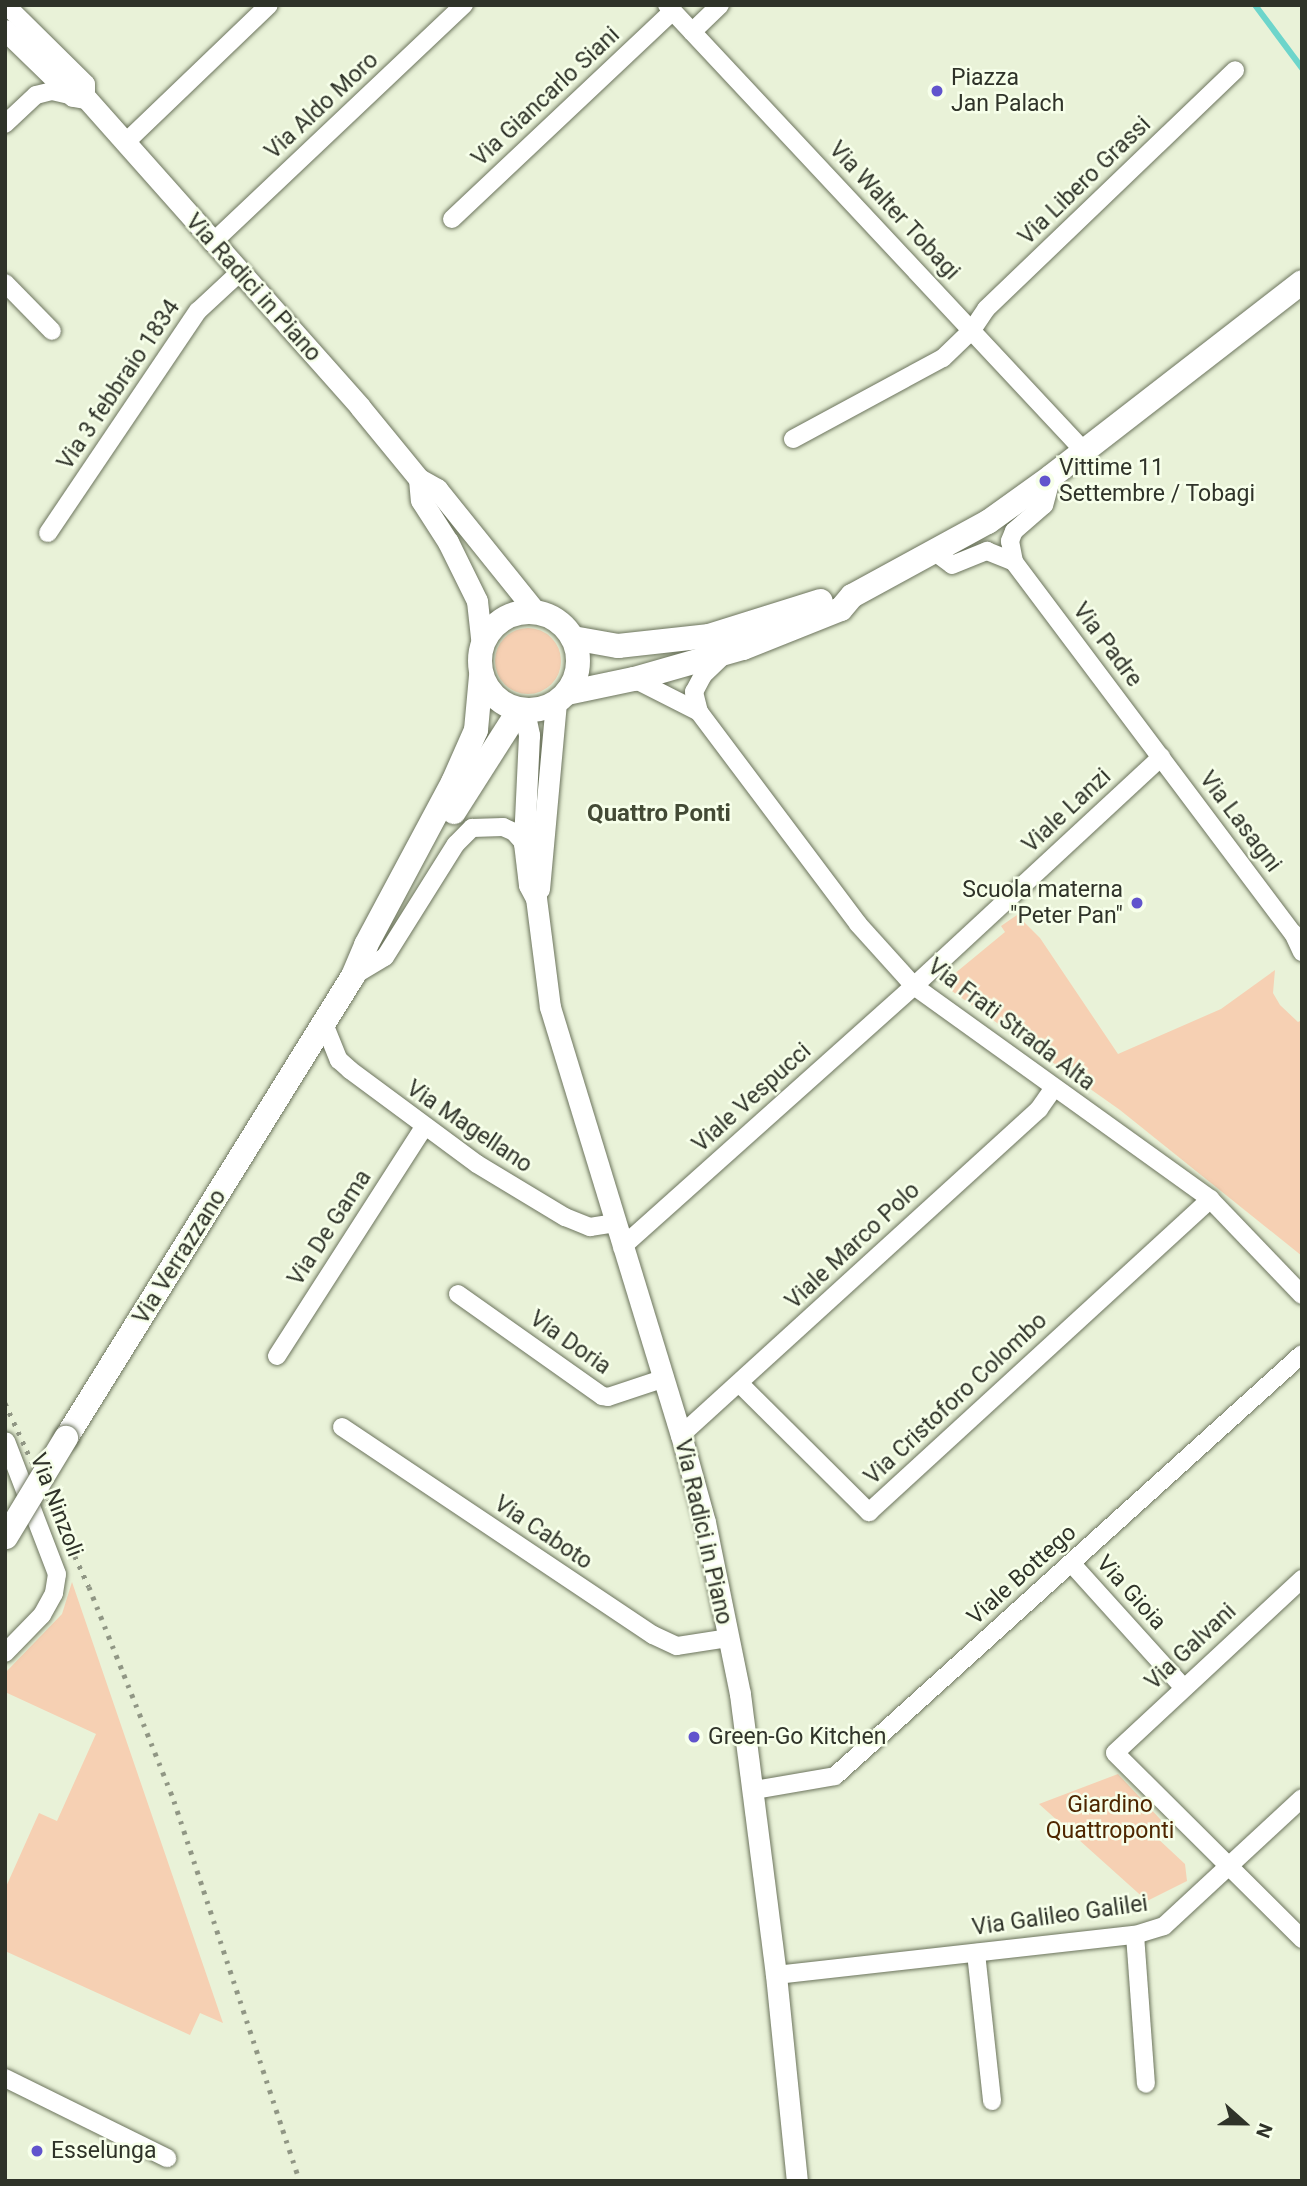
<!DOCTYPE html>
<style>
body{margin:0}
#map{position:relative;width:1307px;height:2186px;overflow:hidden;background:#e9f2d8;font-family:Roboto,sans-serif}
div>[style]{position:absolute}
[style*='--x']{left:calc(var(--x)*1px);top:calc(var(--y)*1px);width:calc(var(--w)*1px);rotate:calc(var(--a)*1deg)}
.green>*{inset:0;background:#f6d0b3}
.round{border-radius:50%}
.stream>*{height:6px;margin:-3px;padding:0 3px;transform-origin:3px;border-radius:3px;background:#6dd5cb}
.roads{filter:drop-shadow(0 0 2px #6c745d) drop-shadow(0 0 2px #6c745d)}
.minor>*{height:18px;margin:-9px;padding:0 9px;transform-origin:9px;border-radius:9px;background:#fff}
.tertiary>*{height:21px;margin:-10.5px;padding:0 10.5px;transform-origin:10.5px;border-radius:10.5px;background:#fff}
.secondary>*{height:24px;margin:-12px;padding:0 12px;transform-origin:12px;border-radius:12px;background:#fff}
.secondary>.ring{margin:-12px;padding:0;box-sizing:content-box;background:none;border:24px solid #fff;border-radius:50%}
.rail>*{height:5px;margin-top:-2.5px;transform-origin:0;background:repeating-linear-gradient(90deg,#909684 0 3.5px,transparent 0 10.5px)}
.bridges{filter:drop-shadow(0 0 2px #6c745d) drop-shadow(0 0 2px #6c745d)}
.secondary-bridge>*{height:24px;margin:-12px;padding:0 12px;transform-origin:12px;border-radius:12px;background:#fff}
.dots>*{width:19px;height:19px;translate:-50% -50%;box-sizing:border-box;border:4px solid #f7ffea;border-radius:50%}
span{translate:-50% -50%;white-space:nowrap;text-align:center;line-height:1.15;-webkit-text-stroke:5px #f7ffea;paint-order:stroke}
.poi-label{font-size:23px;color:#2f3329}
.left{translate:0 -50%;text-align:left}
.right{translate:-100% -50%;text-align:right}
.street-label{font-size:23px;color:#2f3329}
.park-label{font-size:23px;color:#4e2600}
.neighbourhood-label{font-size:24px;color:#434a35;font-weight:700}
.frame{position:absolute;inset:0;border:7px solid #2f3329;pointer-events:none}
.north{position:absolute;left:1209px;top:2088px;width:70px;height:70px;-webkit-text-stroke:5px #f7ffea;paint-order:stroke;rotate:111deg;font-size:19px;font-weight:700;line-height:28px;text-align:center;color:#2f3329}
.north::after{content:'';display:block;margin:auto;width:24px;height:32px;background:#2f3329;clip-path:polygon(50% 0,100% 100%,50% 72%,0 100%)}
</style>
<div id="map">
<div class="green">
<i class="round" style="left:495px;top:628px;width:66px;height:66px"></i>
<i style="clip-path:polygon(1017px 915px,1040px 938px,1118px 1054px,1221px 1009px,1275px 970px,1273px 993px,1280px 1005px,1298px 1022px,1302px 1020px,1302px 1256px,1120px 1110px,942px 984px,1005px 932px,1001px 926px)"></i>
<i style="clip-path:polygon(72px 1582px,223px 2023px,200px 2013px,190px 2035px,5px 1951px,5px 1889px,39px 1813px,57px 1821px,96px 1734px,5px 1692px,5px 1673px,62px 1614px)"></i>
<i style="clip-path:polygon(1118px 1774px,1161px 1820px,1155px 1836px,1185px 1864px,1187px 1881px,1147px 1901px,1039px 1804px)"></i>
</div>
<div class="stream">
<i style="--x:1255;--y:5;--w:79;--a:53.3"></i>
</div>
<div class="roads">
<div class="minor">
<i style="--x:6;--y:5;--w:112;--a:44.6"></i>
<i style="--x:86;--y:84;--w:14;--a:90"></i>
<i style="--x:667;--y:5;--w:611;--a:46.92"></i>
<i style="--x:692;--y:32;--w:39;--a:-44"></i>
<i style="--x:5;--y:124;--w:42;--a:-43.1"></i>
<i style="--x:36;--y:95;--w:16;--a:-14"></i>
<i style="--x:52;--y:91;--w:22;--a:13"></i>
<i style="--x:125;--y:143;--w:199;--a:-43.8"></i>
<i style="--x:452;--y:219;--w:303;--a:-43.3"></i>
<i style="--x:212;--y:243;--w:347;--a:-43.4"></i>
<i style="--x:5;--y:283;--w:67;--a:45.6"></i>
<i style="--x:793;--y:439;--w:170;--a:-28.4"></i>
<i style="--x:943;--y:358;--w:40;--a:-44"></i>
<i style="--x:972;--y:330;--w:25;--a:-56"></i>
<i style="--x:986;--y:309;--w:345;--a:-43.8"></i>
<i style="--x:1052;--y:476;--w:30;--a:105"></i>
<i style="--x:1044;--y:505;--w:40;--a:139"></i>
<i style="--x:1014;--y:531;--w:11;--a:112"></i>
<i style="--x:1010;--y:541;--w:21;--a:79"></i>
<i style="--x:1014;--y:562;--w:464;--a:53.1"></i>
<i style="--x:1293;--y:933;--w:21;--a:65"></i>
<i style="--x:48;--y:533;--w:268;--a:-56"></i>
<i style="--x:198;--y:311;--w:56;--a:-42.8"></i>
<i style="--x:935;--y:552;--w:21;--a:37"></i>
<i style="--x:952;--y:565;--w:38;--a:-22"></i>
<i style="--x:987;--y:551;--w:29;--a:22"></i>
<i style="--x:634;--y:679;--w:73;--a:26.9"></i>
<i style="--x:699;--y:712;--w:265;--a:53.1"></i>
<i style="--x:858;--y:924;--w:84;--a:47.9"></i>
<i style="--x:914;--y:986;--w:365;--a:35.7"></i>
<i style="--x:1210;--y:1199;--w:133;--a:46.2"></i>
<i style="--x:699;--y:712;--w:21;--a:-104"></i>
<i style="--x:694;--y:692;--w:19;--a:-62"></i>
<i style="--x:703;--y:675;--w:30;--a:-44"></i>
<i style="--x:353;--y:976;--w:37;--a:-31"></i>
<i style="--x:385;--y:957;--w:133;--a:-57.9"></i>
<i style="--x:456;--y:844;--w:23;--a:-45"></i>
<i style="--x:472;--y:828;--w:31;--a:-2"></i>
<i style="--x:503;--y:827;--w:12;--a:24"></i>
<i style="--x:514;--y:832;--w:15;--a:48"></i>
<i style="--x:325;--y:1026;--w:37;--a:68"></i>
<i style="--x:339;--y:1060;--w:15;--a:42"></i>
<i style="--x:350;--y:1070;--w:158;--a:36.5"></i>
<i style="--x:477;--y:1164;--w:103;--a:31.1"></i>
<i style="--x:565;--y:1217;--w:27;--a:22"></i>
<i style="--x:590;--y:1227;--w:24;--a:-9"></i>
<i style="--x:622;--y:1247;--w:392;--a:-41.8"></i>
<i style="--x:914;--y:986;--w:337;--a:-42.8"></i>
<i style="--x:458;--y:1294;--w:176;--a:35.3"></i>
<i style="--x:602;--y:1396;--w:6;--a:9"></i>
<i style="--x:608;--y:1397;--w:57;--a:-18.4"></i>
<i style="--x:277;--y:1356;--w:272;--a:-57.3"></i>
<i style="--x:740;--y:1384;--w:182;--a:44.8"></i>
<i style="--x:869;--y:1512;--w:463;--a:-42.5"></i>
<i style="--x:342;--y:1427;--w:374;--a:33.8"></i>
<i style="--x:653;--y:1635;--w:26;--a:25"></i>
<i style="--x:677;--y:1646;--w:52;--a:-8.9"></i>
<i style="--x:681;--y:1435;--w:484;--a:-42.3"></i>
<i style="--x:1039;--y:1109;--w:24;--a:-55"></i>
<i style="--x:1072;--y:1564;--w:166;--a:47.9"></i>
<i style="--x:1302;--y:1579;--w:255;--a:137.1"></i>
<i style="--x:1115;--y:1753;--w:264;--a:44.8"></i>
<i style="--x:5;--y:1653;--w:53;--a:-45.8"></i>
<i style="--x:42;--y:1615;--w:25;--a:-61"></i>
<i style="--x:54;--y:1593;--w:19;--a:-81"></i>
<i style="--x:57;--y:1574;--w:142;--a:-111"></i>
<i style="--x:754;--y:1790;--w:82;--a:-9.8"></i>
<i style="--x:835;--y:1776;--w:629;--a:-42.1"></i>
<i style="--x:1135;--y:1935;--w:149;--a:85.8"></i>
<i style="--x:976;--y:1953;--w:149;--a:83.8"></i>
<i style="--x:776;--y:1975;--w:361;--a:-6.4"></i>
<i style="--x:1135;--y:1935;--w:30;--a:-17"></i>
<i style="--x:1164;--y:1926;--w:188;--a:-42.8"></i>
<i style="--x:5;--y:2078;--w:181;--a:26.3"></i>
</div>
<div class="tertiary">
<i style="--x:5;--y:30;--w:95;--a:44.1"></i>
<i style="--x:73;--y:96;--w:13;--a:9"></i>
<i style="--x:86;--y:98;--w:413;--a:48.4"></i>
<i style="--x:360;--y:407;--w:93;--a:50.7"></i>
<i style="--x:419;--y:479;--w:21;--a:29"></i>
<i style="--x:437;--y:489;--w:158;--a:51.2"></i>
<i style="--x:419;--y:479;--w:21;--a:85"></i>
<i style="--x:421;--y:500;--w:50;--a:57.3"></i>
<i style="--x:448;--y:542;--w:66;--a:63.8"></i>
<i style="--x:477;--y:601;--w:45;--a:83.7"></i>
<i style="--x:524;--y:711;--w:25;--a:78"></i>
<i style="--x:529;--y:735;--w:108;--a:92.7"></i>
<i style="--x:524;--y:843;--w:42;--a:83.2"></i>
<i style="--x:529;--y:885;--w:15;--a:62"></i>
<i style="--x:536;--y:898;--w:110;--a:82.7"></i>
<i style="--x:550;--y:1007;--w:448;--a:73"></i>
<i style="--x:681;--y:1435;--w:90;--a:74.6"></i>
<i style="--x:705;--y:1522;--w:176;--a:78.5"></i>
<i style="--x:740;--y:1694;--w:283;--a:82.7"></i>
<i style="--x:776;--y:1975;--w:207;--a:84.2"></i>
<i style="--x:539;--y:889;--w:187;--a:-84.8"></i>
</div>
<div class="secondary">
<i class="ring" style="left:480px;top:612px;width:74px;height:74px"></i>
<i style="--x:573;--y:638;--w:46;--a:10.1"></i>
<i style="--x:618;--y:646;--w:92;--a:-6.3"></i>
<i style="--x:709;--y:636;--w:117;--a:-17.4"></i>
<i style="--x:567;--y:693;--w:68;--a:-11.8"></i>
<i style="--x:634;--y:679;--w:113;--a:-15.9"></i>
<i style="--x:743;--y:648;--w:105;--a:-21.7"></i>
<i style="--x:841;--y:609;--w:17;--a:-50"></i>
<i style="--x:852;--y:596;--w:155;--a:-28.6"></i>
<i style="--x:988;--y:522;--w:79;--a:-35.7"></i>
<i style="--x:1052;--y:476;--w:316;--a:-37.8"></i>
<i style="--x:454;--y:812;--w:121;--a:-57.5"></i>
<i style="--x:66;--y:1438;--w:544;--a:-58.15"></i>
<i style="--x:353;--y:976;--w:34;--a:-67"></i>
<i style="--x:366;--y:945;--w:185;--a:-61.9"></i>
<i style="--x:453;--y:782;--w:57;--a:-66.1"></i>
<i style="--x:476;--y:730;--w:54;--a:-84.7"></i>
</div>
</div>
<div class="rail">
<i style="--x:5;--y:1403;--w:202;--a:65.5"></i>
<i style="--x:89;--y:1587;--w:230;--a:68.3"></i>
<i style="--x:174;--y:1801;--w:400;--a:71.7"></i>
</div>
<div class="bridges">
<div class="secondary-bridge">
<i style="--x:6;--y:1537;--w:116;--a:-58.8"></i>
</div>
</div>
<div class="dots">
<i style="left:937px;top:91px;background:#6154cd"></i>
<i style="left:1045px;top:481px;background:#6154cd"></i>
<i style="left:1137px;top:903px;background:#6154cd"></i>
<i style="left:694px;top:1737px;background:#6154cd"></i>
<i style="left:37px;top:2151px;background:#6154cd"></i>
</div>
<div class="poi-label">
<span class="left" style="left:951px;top:91px">Piazza<br>Jan Palach</span>
<span class="left" style="left:1059px;top:481px">Vittime 11<br>Settembre / Tobagi</span>
<span class="right" style="left:1123px;top:903px">Scuola materna<br>"Peter Pan"</span>
<span class="left" style="left:708px;top:1737px">Green-Go Kitchen</span>
<span class="left" style="left:51px;top:2151px">Esselunga</span>
</div>
<div class="street-label">
<span style="left:546px;top:97px;rotate:-43deg">Via Giancarlo Siani</span>
<span style="left:322px;top:106px;rotate:-43deg">Via Aldo Moro</span>
<span style="left:1085px;top:181px;rotate:-44deg">Via Libero Grassi</span>
<span style="left:894px;top:211px;rotate:47deg">Via Walter Tobagi</span>
<span style="left:253px;top:288px;rotate:48deg">Via Radici in Piano</span>
<span style="left:119px;top:385px;rotate:-56deg">Via 3 febbraio 1834</span>
<span style="left:1107px;top:645px;rotate:53deg">Via Padre</span>
<span style="left:1067px;top:811px;rotate:-43deg">Viale Lanzi</span>
<span style="left:1240px;top:822px;rotate:53deg">Via Lasagni</span>
<span style="left:1011px;top:1025px;rotate:37deg">Via Frati Strada Alta</span>
<span style="left:752px;top:1098px;rotate:-42deg">Viale Vespucci</span>
<span style="left:469px;top:1127px;rotate:34deg">Via Magellano</span>
<span style="left:330px;top:1228px;rotate:-57deg">Via De Gama</span>
<span style="left:853px;top:1246px;rotate:-43deg">Viale Marco Polo</span>
<span style="left:180px;top:1257px;rotate:-58deg">Via Verrazzano</span>
<span style="left:570px;top:1343px;rotate:35deg">Via Doria</span>
<span style="left:956px;top:1399px;rotate:-43deg">Via Cristoforo Colombo</span>
<span style="left:56px;top:1505px;rotate:69deg">Via Ninzoli</span>
<span style="left:703px;top:1532px;rotate:77deg">Via Radici in Piano</span>
<span style="left:543px;top:1533px;rotate:34deg">Via Caboto</span>
<span style="left:1022px;top:1575px;rotate:-42deg">Viale Bottego</span>
<span style="left:1131px;top:1593px;rotate:48deg">Via Gioia</span>
<span style="left:1191px;top:1647px;rotate:-43deg">Via Galvani</span>
<span style="left:1060px;top:1916px;rotate:-8deg">Via Galileo Galilei</span>
</div>
<div class="park-label">
<span style="left:1110px;top:1818px">Giardino<br>Quattroponti</span>
</div>
<div class="neighbourhood-label">
<span style="left:659px;top:814px">Quattro Ponti</span>
</div>
<div class="frame"></div>
<div class="north">N</div>
</div>
